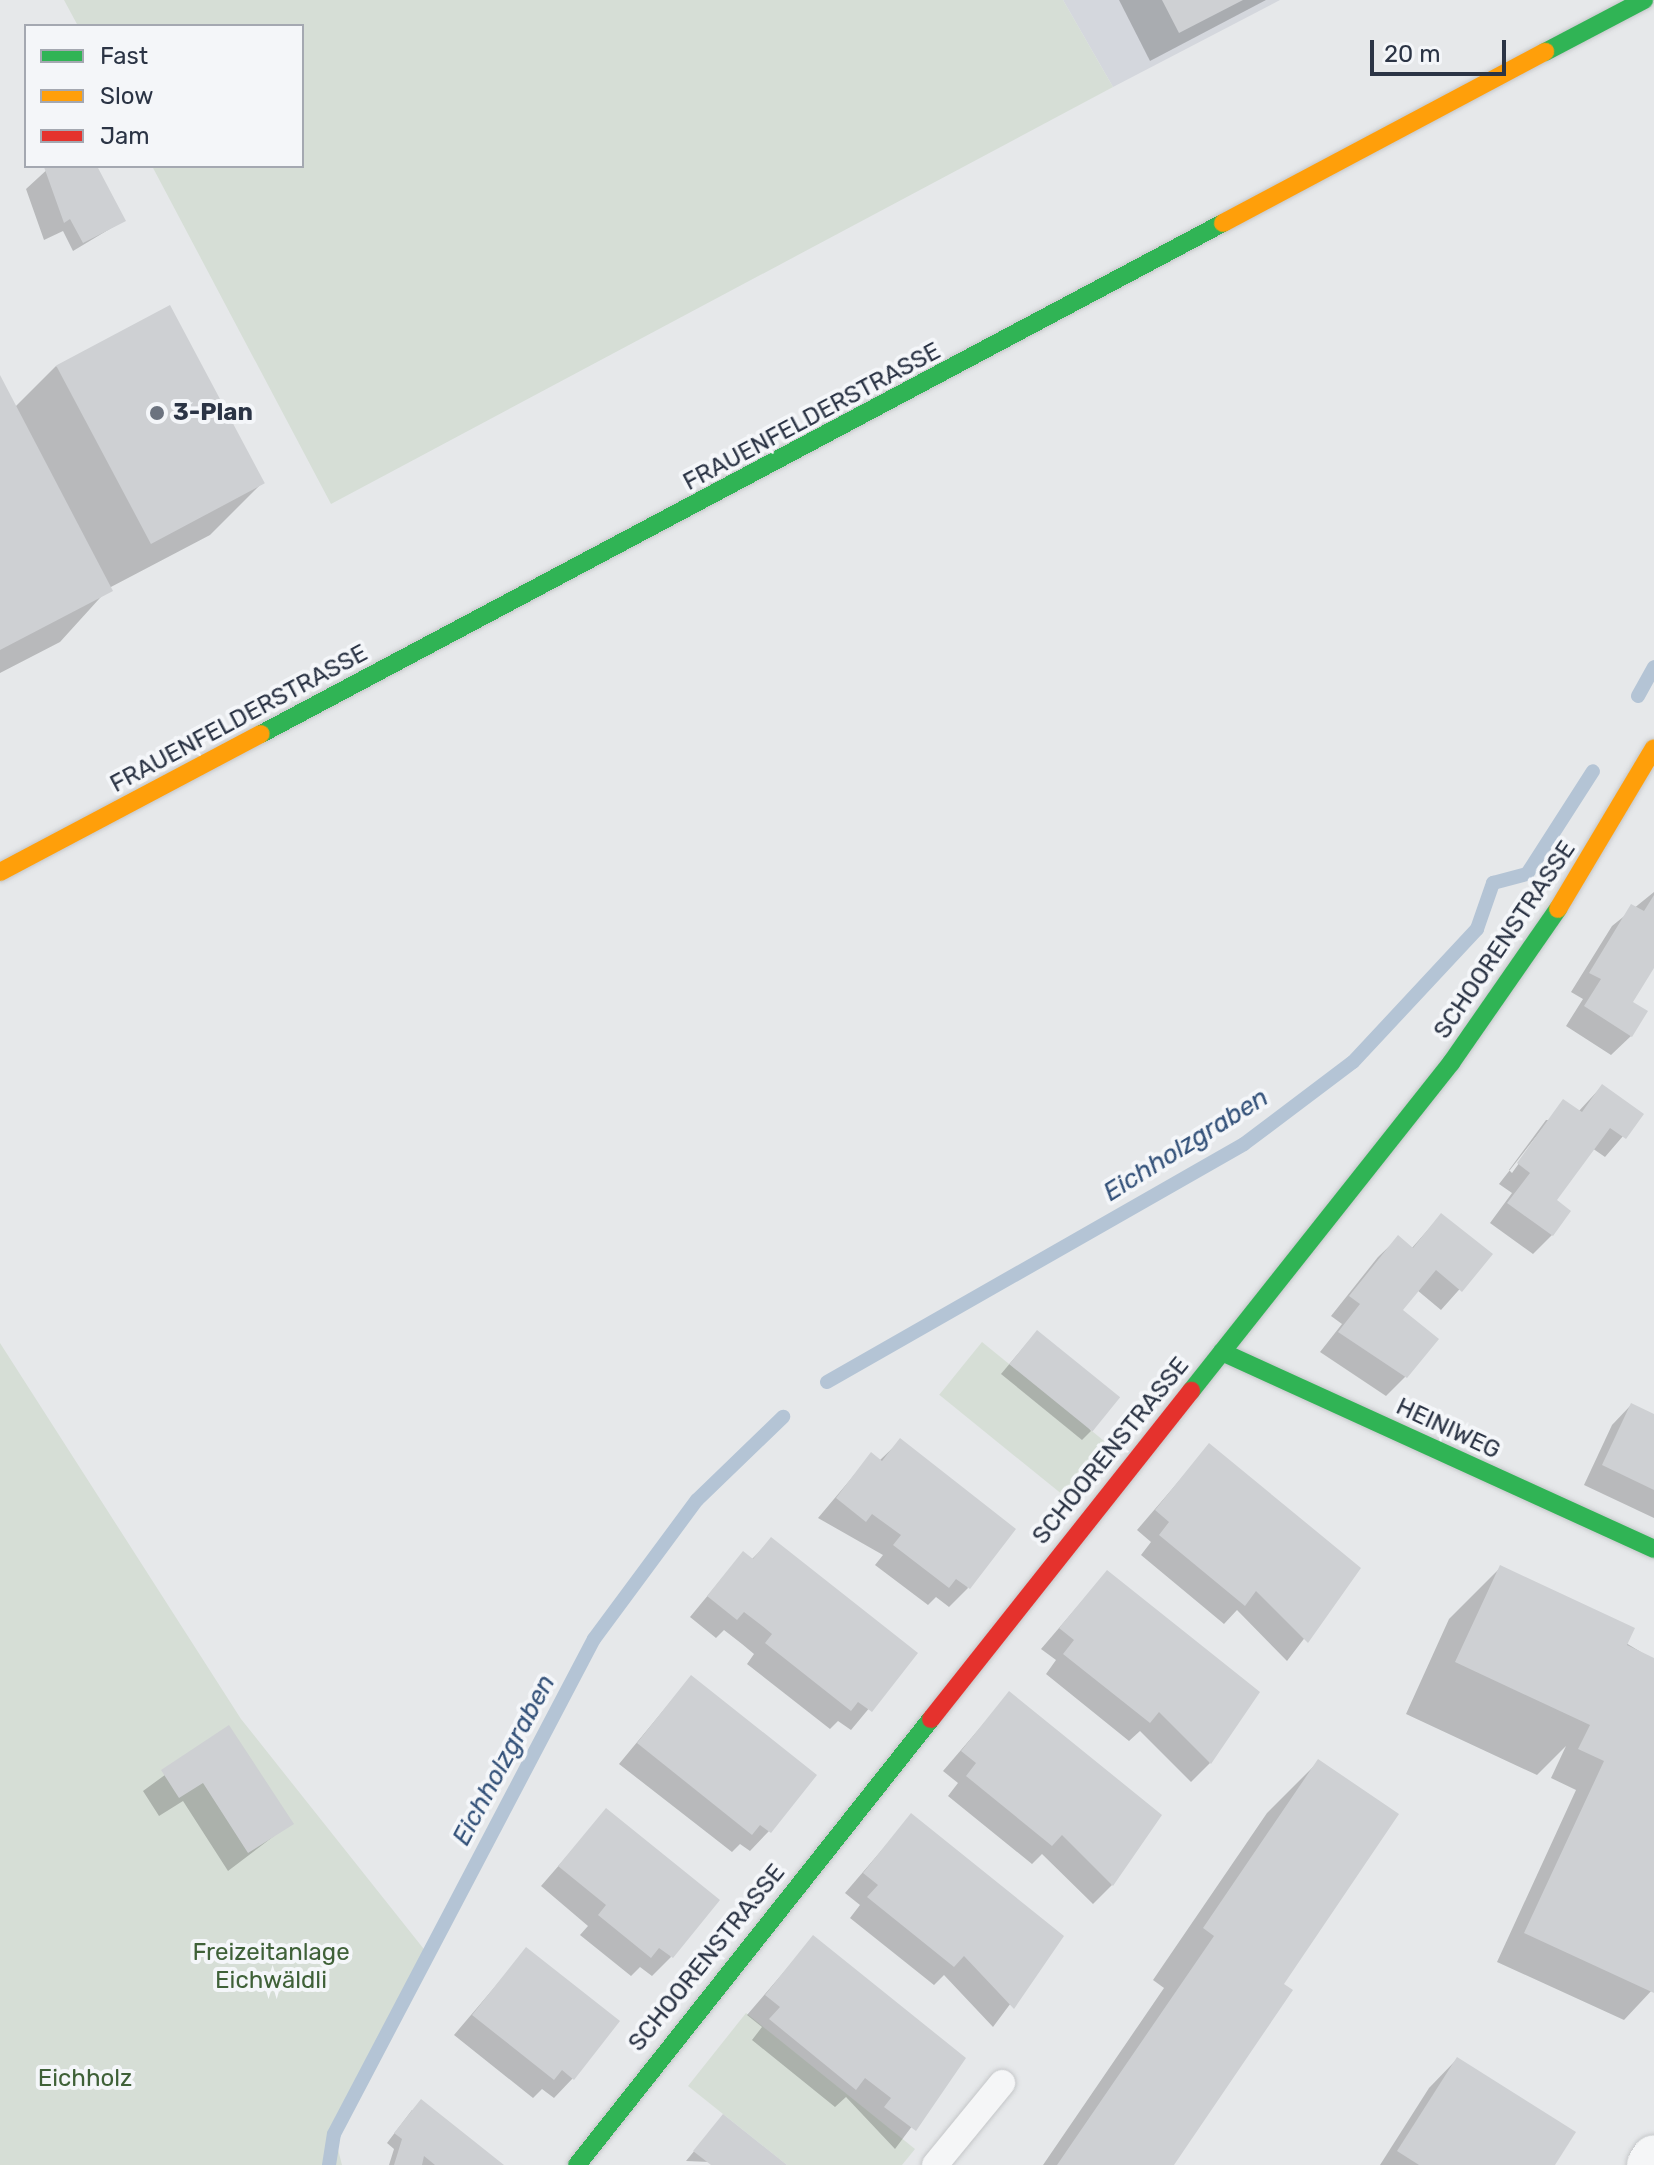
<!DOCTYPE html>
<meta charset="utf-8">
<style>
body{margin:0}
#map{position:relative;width:1654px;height:2165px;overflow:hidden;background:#e6e8ea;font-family:Rubik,sans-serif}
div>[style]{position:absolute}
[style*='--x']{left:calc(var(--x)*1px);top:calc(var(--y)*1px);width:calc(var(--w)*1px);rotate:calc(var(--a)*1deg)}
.built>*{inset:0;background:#d4d7dd}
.green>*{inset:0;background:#d6ded6;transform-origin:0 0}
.shadow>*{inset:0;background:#0003}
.stream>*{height:14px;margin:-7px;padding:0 7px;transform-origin:7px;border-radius:7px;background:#b4c4d5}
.building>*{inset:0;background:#ced0d3;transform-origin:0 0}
.roads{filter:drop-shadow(0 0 2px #c4c6c8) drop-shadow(0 0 2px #c4c6c8)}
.lane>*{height:26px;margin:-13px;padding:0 13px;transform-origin:13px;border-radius:13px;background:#f5f6f7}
.street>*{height:44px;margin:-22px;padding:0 22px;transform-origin:22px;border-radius:22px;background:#f5f6f7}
.fast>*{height:18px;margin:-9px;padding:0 9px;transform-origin:9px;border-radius:9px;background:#30b455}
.slow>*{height:18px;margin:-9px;padding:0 9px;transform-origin:9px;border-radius:9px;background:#ff9f0a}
.jam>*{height:18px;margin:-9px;padding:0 9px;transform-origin:9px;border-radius:9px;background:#e5322d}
.dots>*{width:22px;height:22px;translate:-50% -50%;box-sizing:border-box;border:4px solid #f4f6f9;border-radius:50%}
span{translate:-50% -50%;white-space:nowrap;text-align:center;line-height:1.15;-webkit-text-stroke:8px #f4f6f9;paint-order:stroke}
.poi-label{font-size:24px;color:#2b3445;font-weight:700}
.left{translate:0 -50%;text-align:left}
.street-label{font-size:24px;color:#2b3445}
.park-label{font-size:24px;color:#3f6138}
.water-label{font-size:26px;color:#34527a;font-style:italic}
.legend{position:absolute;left:24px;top:24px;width:280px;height:144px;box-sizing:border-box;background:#f4f6f9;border:2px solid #a4a8b1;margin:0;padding:10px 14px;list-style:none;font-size:24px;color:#2b3445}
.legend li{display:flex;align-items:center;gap:16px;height:40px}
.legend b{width:40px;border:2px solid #a4a8b1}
.scale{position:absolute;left:1370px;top:40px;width:136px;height:36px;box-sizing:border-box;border:4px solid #2b3445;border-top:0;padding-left:10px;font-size:24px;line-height:28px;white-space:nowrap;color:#2b3445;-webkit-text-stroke:6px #f4f6f9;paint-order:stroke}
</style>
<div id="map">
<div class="built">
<i style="clip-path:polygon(1063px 0,1280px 0,1113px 87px)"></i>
</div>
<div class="green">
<i style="clip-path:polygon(64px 0,1063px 0,1113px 87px,331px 504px,152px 166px,302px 166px,302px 26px,78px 26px)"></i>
<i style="left:982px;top:1342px;width:160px;height:68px;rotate:39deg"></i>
<i style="clip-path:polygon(0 1343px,241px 1719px,427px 1953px,334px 2134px,342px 2165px,0 2165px)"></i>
<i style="clip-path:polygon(746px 2013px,915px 2149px,902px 2165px,787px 2165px,688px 2086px)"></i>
</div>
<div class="shadow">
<i style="clip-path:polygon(1119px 0,1266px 0,1150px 61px)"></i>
<i style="clip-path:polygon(51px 166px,95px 166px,123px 221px,73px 251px,63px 231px,44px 240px,26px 189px)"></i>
<i style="clip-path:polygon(56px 366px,261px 484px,210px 535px,109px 588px,60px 642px,0 673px,0 379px,15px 407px)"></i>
<i style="clip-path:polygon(1654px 892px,1654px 964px,1630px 1002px,1631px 1036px,1611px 1055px,1566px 1026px,1583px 999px,1571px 992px,1612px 926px)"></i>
<i style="clip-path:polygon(evenodd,1602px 1086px,1642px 1114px,1605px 1157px,1592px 1148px,1554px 1201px,1552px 1235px,1533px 1254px,1490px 1223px,1512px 1193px,1499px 1184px,1564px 1101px,1578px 1112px,1602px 1086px,1546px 1120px,1550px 1120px,1512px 1173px,1509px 1170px,1546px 1120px)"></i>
<i style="clip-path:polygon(1441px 1215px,1490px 1255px,1441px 1310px,1417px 1290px,1401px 1310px,1405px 1377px,1386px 1396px,1320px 1352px,1342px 1324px,1331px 1316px,1378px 1257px,1398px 1238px,1411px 1249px)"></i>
<i style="clip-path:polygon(1028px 1342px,1091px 1431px,1082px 1440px,1001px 1374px)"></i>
<i style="clip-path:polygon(1631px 1405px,1654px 1416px,1654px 1518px,1584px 1485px,1612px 1425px)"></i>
<i style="clip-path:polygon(900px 1441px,968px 1588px,949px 1607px,936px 1597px,928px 1605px,875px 1565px,883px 1555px,818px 1518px,871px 1455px,879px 1461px)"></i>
<i style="clip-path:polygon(1209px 1446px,1358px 1568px,1287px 1661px,1237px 1610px,1224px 1624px,1141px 1555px,1151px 1542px,1137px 1530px)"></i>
<i style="clip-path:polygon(771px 1540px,915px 1653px,851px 1730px,838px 1721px,830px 1729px,747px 1664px,754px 1654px,742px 1644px,724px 1630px,716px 1638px,690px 1617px,743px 1553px,751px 1560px)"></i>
<i style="clip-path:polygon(1501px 1567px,1654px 1660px,1654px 1988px,1624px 2020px,1497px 1962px,1576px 1790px,1551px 1778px,1566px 1746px,1537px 1775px,1406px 1714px,1449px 1619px)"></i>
<i style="clip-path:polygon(1107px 1572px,1210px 1763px,1191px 1782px,1140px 1731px,1129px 1741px,1046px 1674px,1056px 1660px,1041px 1649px)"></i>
<i style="clip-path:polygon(691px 1677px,769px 1831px,750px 1851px,740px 1844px,732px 1852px,619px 1764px)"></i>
<i style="clip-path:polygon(1009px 1694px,1112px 1885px,1093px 1904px,1042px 1854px,1032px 1864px,948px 1796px,958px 1783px,943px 1771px)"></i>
<i style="clip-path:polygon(229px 1728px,291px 1823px,228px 1871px,183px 1801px,159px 1816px,143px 1791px)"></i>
<i style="clip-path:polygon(1318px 1762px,1281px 1984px,1171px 2165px,1043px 2165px,1164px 1988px,1153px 1980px,1267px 1813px)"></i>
<i style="clip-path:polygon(607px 1810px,671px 1957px,652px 1976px,640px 1967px,631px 1976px,580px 1935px,588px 1926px,541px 1886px)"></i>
<i style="clip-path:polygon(911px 1816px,1061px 1936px,993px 2027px,944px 1975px,934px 1985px,850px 1918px,860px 1905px,845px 1893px)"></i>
<i style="clip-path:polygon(813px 1938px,963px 2058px,895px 2149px,846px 2097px,835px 2107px,752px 2040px,762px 2027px,747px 2015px)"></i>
<i style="clip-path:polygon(526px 1950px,573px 2078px,554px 2098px,542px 2089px,533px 2098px,454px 2035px)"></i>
<i style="clip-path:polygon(1457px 2059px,1553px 2165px,1380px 2165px,1429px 2088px)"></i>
<i style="clip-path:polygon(412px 2110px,501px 2165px,389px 2165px,394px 2149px,387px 2143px)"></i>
<i style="clip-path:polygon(723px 2116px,784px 2165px,686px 2161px)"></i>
</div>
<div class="stream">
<i style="--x:1638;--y:696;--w:33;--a:-61"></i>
<i style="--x:827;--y:1382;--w:480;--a:-29.7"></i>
<i style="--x:1244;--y:1144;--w:136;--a:-37"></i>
<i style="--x:1353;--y:1062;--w:182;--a:-47"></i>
<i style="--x:1477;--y:929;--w:49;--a:-70.8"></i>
<i style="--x:1493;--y:883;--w:35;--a:-15"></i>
<i style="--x:1527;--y:874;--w:122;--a:-57.3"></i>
<i style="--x:329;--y:2165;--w:31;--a:-81"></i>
<i style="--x:334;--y:2134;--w:559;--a:-62.29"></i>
<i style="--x:594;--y:1639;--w:173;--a:-53.5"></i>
<i style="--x:697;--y:1500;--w:120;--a:-44"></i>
</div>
<div class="building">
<i style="clip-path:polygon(1162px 0,1243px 0,1179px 33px)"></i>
<i style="clip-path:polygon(97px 166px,126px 221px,83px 243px,70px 219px,64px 223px,44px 167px)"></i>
<i style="left:170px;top:305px;width:202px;height:129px;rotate:62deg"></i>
<i style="clip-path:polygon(0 375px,113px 591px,0 650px)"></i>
<i style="clip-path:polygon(1654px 895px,1654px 968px,1633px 1002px,1648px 1011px,1632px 1037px,1584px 1006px,1601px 979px,1589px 973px,1631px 904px,1644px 911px)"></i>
<i style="clip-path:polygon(1602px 1084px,1644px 1114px,1626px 1139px,1610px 1128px,1557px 1200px,1571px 1211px,1553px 1236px,1507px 1203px,1530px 1173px,1517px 1163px,1563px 1099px,1582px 1112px)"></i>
<i style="clip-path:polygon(1441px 1213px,1493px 1254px,1462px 1292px,1436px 1270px,1403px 1310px,1439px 1339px,1407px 1378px,1338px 1332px,1360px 1304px,1349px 1296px,1398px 1235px,1413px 1248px)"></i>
<i style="left:1037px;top:1330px;width:107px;height:44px;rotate:39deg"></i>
<i style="clip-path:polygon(1631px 1403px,1654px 1414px,1654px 1490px,1602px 1465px)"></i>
<i style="clip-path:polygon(900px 1438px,1016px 1529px,970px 1589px,956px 1579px,949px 1588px,893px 1545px,901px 1535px,872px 1514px,866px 1522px,836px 1498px,871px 1452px,882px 1461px)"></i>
<i style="clip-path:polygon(1209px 1443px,1361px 1568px,1308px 1643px,1256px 1591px,1245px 1606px,1159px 1535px,1169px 1522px,1155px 1510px)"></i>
<i style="clip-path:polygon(771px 1537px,918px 1653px,872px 1712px,858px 1702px,851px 1711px,765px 1643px,772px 1634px,761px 1625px,744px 1612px,737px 1620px,707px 1596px,743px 1551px,753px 1559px)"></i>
<i style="clip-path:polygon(1500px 1565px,1635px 1628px,1627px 1645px,1654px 1658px,1654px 1993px,1524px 1933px,1604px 1761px,1578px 1749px,1590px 1725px,1455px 1662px)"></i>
<i style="clip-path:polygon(1107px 1570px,1260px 1692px,1211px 1764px,1159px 1712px,1150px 1723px,1063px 1654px,1074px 1640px,1059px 1628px)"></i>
<i style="clip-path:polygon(691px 1675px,817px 1775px,771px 1833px,760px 1825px,752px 1835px,637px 1743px)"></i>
<i style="clip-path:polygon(1009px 1691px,1162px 1815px,1113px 1886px,1062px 1835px,1052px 1846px,966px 1776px,976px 1763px,961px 1751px)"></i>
<i style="clip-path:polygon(229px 1725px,294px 1824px,248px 1853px,203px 1783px,179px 1798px,161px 1770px)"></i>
<i style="clip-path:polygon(1318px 1759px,1399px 1814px,1284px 1984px,1293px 1990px,1174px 2165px,1057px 2165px,1214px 1936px,1203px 1928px)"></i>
<i style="clip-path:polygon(606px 1808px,720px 1900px,673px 1958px,659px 1948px,651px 1958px,598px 1915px,606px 1905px,558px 1866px)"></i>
<i style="clip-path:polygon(911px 1813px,1064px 1936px,1014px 2009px,964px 1956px,954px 1967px,867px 1897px,878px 1885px,863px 1873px)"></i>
<i style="clip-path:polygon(813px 1935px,966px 2058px,916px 2131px,884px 2107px,891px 2098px,865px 2078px,856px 2090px,769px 2019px,780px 2007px,765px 1995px)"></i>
<i style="clip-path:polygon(526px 1947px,620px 2021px,574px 2080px,562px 2070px,554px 2080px,472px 2015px)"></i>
<i style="clip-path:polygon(1457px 2057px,1576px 2132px,1555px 2165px,1419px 2165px,1397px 2151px)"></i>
<i style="clip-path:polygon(421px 2099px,504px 2165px,435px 2165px,424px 2156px,422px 2165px,394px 2165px,402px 2139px,394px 2133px)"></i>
<i style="clip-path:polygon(723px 2114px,787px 2165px,711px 2165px,693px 2151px)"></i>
</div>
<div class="roads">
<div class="lane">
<i style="--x:935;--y:2165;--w:106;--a:-50.7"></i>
</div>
<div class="street">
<i style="--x:1649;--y:2165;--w:9;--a:-58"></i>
</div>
<div class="fast">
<i style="--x:1545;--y:52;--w:112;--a:-27.7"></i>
<i style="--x:261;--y:734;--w:1089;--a:-27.98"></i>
<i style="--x:1222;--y:1352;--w:475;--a:24.5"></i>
<i style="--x:1191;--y:1391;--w:419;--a:-51.6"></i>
<i style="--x:1451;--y:1063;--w:188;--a:-55.2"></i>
<i style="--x:577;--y:2165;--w:569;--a:-51.56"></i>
</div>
<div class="slow">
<i style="--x:1223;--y:223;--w:365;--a:-28"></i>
<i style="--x:0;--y:872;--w:295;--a:-27.9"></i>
<i style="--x:1558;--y:909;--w:187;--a:-59.2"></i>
</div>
<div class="jam">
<i style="--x:931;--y:1719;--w:419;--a:-51.6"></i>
</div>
</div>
<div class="dots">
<i style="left:157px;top:413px;background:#6c737f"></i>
</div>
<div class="poi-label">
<span class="left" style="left:173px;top:413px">3-Plan</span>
</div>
<div class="street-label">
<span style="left:812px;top:417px;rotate:-28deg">FRAUENFELDERSTRASSE</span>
<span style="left:239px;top:719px;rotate:-28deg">FRAUENFELDERSTRASSE</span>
<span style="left:1505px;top:940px;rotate:-56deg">SCHOORENSTRASSE</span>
<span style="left:1448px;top:1429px;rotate:25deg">HEINIWEG</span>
<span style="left:1111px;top:1451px;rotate:-51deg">SCHOORENSTRASSE</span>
<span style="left:707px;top:1958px;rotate:-51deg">SCHOORENSTRASSE</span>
</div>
<div class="park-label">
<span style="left:271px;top:1967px">Freizeitanlage<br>Eichwäldli</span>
<span style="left:85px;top:2079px">Eichholz</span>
</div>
<div class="water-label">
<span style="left:1186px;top:1145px;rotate:-32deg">Eichholzgraben</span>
<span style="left:504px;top:1760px;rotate:-62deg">Eichholzgraben</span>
</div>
<ul class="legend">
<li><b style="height:10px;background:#30b455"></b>Fast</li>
<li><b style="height:10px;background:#ff9f0a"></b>Slow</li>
<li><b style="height:10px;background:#e5322d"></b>Jam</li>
</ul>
<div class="scale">20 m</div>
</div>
